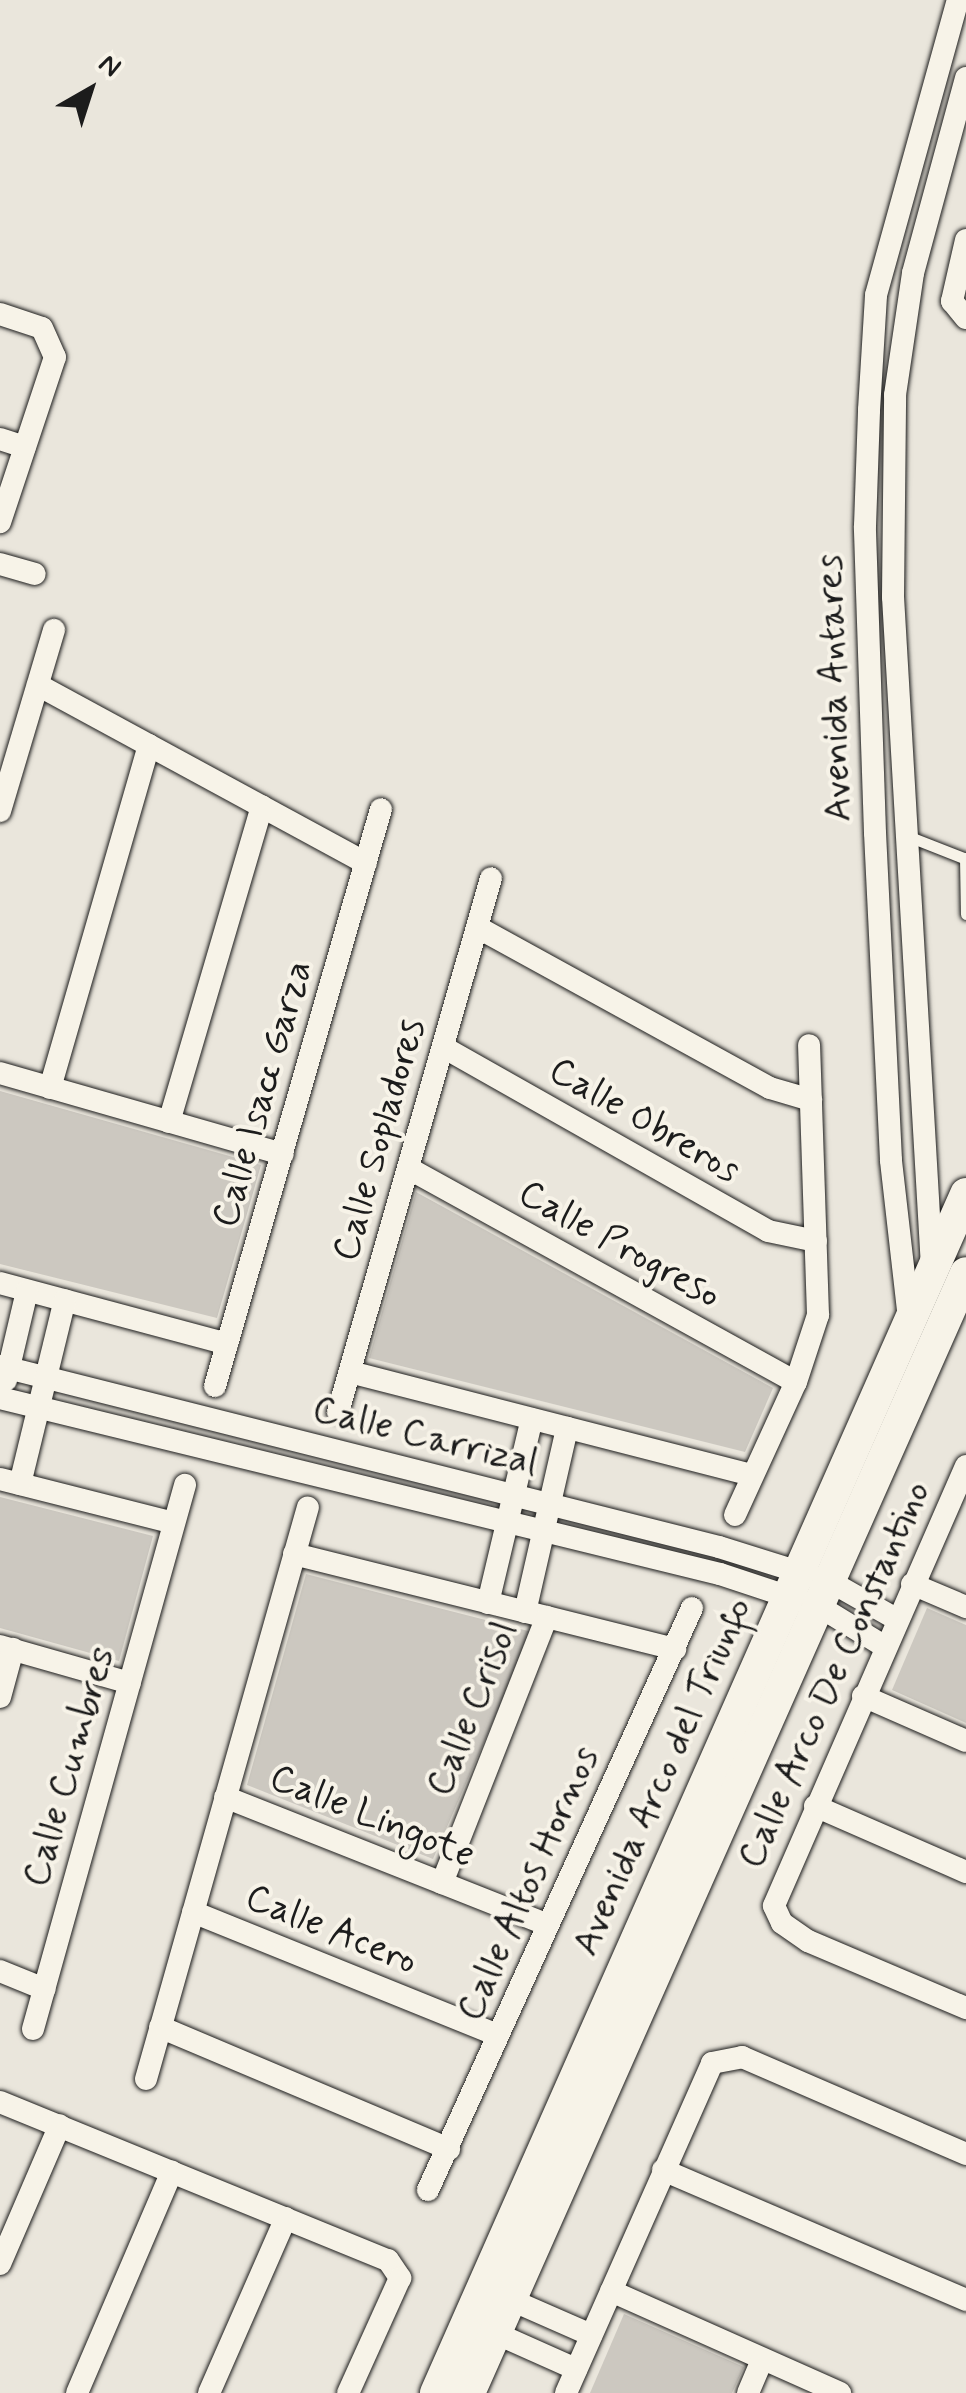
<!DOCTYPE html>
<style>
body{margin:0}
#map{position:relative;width:966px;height:2393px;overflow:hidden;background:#eae6dc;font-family:Mynerve,sans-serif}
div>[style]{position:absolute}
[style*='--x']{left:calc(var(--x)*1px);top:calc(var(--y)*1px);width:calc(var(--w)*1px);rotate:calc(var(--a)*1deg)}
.green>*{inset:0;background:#ccc8c0}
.roads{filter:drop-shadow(0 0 2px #1c1c1c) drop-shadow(0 0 2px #1c1c1c)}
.lane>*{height:11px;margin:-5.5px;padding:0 5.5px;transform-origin:5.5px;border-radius:5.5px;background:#f7f3e8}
.street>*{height:22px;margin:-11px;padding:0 11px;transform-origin:11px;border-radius:11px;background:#f7f3e8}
.secondary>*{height:32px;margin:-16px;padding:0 16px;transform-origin:16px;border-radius:16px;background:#f7f3e8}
span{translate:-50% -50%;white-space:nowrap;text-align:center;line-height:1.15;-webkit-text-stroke:8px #f7f3e8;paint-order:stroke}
.street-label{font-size:38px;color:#1c1c1c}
.north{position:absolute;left:40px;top:40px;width:100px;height:100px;-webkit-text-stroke:8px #f7f3e8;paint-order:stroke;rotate:39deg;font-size:28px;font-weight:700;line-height:40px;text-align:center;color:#1c1c1c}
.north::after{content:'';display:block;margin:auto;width:35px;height:45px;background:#1c1c1c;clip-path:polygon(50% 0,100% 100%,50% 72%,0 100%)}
</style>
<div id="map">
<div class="green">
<i style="clip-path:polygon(0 1091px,261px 1165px,217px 1318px,0 1264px)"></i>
<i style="clip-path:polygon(416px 1192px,773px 1388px,745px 1452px,369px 1358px)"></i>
<i style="clip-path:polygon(0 1497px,153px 1536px,119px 1661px,0 1628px)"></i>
<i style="clip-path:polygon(306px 1574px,532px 1632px,433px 1859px,247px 1785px)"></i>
<i style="clip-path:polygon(927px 1608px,966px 1625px,966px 1723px,892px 1690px)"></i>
<i style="clip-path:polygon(624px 2314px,744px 2367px,732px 2393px,590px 2393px)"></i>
</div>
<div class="roads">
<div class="lane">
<i style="--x:905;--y:835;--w:66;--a:21.5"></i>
<i style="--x:965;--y:858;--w:56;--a:89"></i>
</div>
<div class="street">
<i style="--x:966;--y:240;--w:63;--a:102.9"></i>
<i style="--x:952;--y:301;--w:22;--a:51"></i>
<i style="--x:0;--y:314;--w:44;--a:18.4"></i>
<i style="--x:42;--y:328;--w:32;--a:66"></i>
<i style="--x:55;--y:357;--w:174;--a:108.4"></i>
<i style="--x:0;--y:439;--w:26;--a:18"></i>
<i style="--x:0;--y:564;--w:36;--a:16"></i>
<i style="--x:38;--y:685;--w:373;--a:28.5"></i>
<i style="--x:0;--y:811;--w:189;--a:-73.4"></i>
<i style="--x:477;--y:927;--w:334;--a:28.8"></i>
<i style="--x:770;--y:1088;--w:43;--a:16.3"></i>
<i style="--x:443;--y:1047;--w:373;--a:29.5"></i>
<i style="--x:768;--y:1231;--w:49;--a:11.8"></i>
<i style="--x:0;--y:1073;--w:294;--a:16"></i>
<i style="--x:50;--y:1088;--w:357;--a:-73.9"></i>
<i style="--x:169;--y:1122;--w:329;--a:-73.6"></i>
<i style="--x:408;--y:1168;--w:443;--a:28.9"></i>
<i style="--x:932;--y:1267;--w:671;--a:-93.33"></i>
<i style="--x:893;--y:597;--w:202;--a:-89.4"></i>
<i style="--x:895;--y:395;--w:123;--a:-81.6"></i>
<i style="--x:913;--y:273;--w:202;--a:-74.8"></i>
<i style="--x:0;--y:1283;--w:235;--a:15"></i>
<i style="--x:909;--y:1319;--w:160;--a:-96.5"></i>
<i style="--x:891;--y:1160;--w:327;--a:-92.8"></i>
<i style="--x:875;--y:833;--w:307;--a:-91.9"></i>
<i style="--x:865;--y:526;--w:116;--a:-88"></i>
<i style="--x:869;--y:410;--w:115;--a:-86.5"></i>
<i style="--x:876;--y:295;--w:306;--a:-74.5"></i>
<i style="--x:0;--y:1366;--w:741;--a:14.13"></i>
<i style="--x:719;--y:1547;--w:117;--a:17.4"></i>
<i style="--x:831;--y:1582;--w:75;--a:29.6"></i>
<i style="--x:350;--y:1372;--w:414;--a:14.4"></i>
<i style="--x:6;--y:1380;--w:91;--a:-76.7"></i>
<i style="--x:215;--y:1386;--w:600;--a:-73.95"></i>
<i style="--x:0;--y:1398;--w:741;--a:13.74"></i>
<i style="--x:720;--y:1574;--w:105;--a:18.3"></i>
<i style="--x:820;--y:1607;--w:75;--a:31.4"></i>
<i style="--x:338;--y:1412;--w:555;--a:-74.01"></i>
<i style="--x:966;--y:1466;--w:480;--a:113.6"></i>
<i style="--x:774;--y:1906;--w:19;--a:65"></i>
<i style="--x:782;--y:1923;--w:32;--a:35"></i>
<i style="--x:808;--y:1941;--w:172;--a:23"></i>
<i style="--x:0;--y:1479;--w:179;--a:14.2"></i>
<i style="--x:20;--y:1484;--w:189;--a:-76.3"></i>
<i style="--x:735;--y:1515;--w:146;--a:-65.4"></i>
<i style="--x:796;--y:1382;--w:71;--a:-71.8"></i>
<i style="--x:818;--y:1315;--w:270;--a:-91.9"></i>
<i style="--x:294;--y:1554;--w:393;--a:14"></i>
<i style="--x:912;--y:1584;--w:59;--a:23.1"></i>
<i style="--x:488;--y:1603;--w:189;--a:-76.6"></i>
<i style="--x:525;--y:1612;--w:189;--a:-77.1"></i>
<i style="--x:0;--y:1646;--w:135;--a:15.9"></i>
<i style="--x:863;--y:1696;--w:112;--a:23.6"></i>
<i style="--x:0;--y:1697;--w:50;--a:-74.8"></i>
<i style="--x:225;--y:1797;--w:347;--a:21.6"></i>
<i style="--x:815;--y:1806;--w:165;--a:23.6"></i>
<i style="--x:442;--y:1883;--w:286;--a:-68.5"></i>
<i style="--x:193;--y:1912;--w:329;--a:22"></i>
<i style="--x:0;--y:1971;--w:48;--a:22.2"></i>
<i style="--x:160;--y:2027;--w:314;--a:22.9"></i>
<i style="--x:33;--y:2029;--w:565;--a:-74.39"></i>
<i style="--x:146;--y:2079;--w:594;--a:-74.19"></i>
<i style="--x:0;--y:2102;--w:419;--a:22.2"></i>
<i style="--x:388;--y:2260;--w:22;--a:56"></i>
<i style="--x:400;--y:2278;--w:126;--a:114.3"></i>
<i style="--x:663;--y:2170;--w:330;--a:23.2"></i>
<i style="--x:428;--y:2190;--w:639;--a:-65.6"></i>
<i style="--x:0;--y:2264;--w:151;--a:-66.7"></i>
<i style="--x:611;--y:2291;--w:251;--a:24"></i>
<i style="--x:509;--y:2299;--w:90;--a:23.7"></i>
<i style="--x:495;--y:2333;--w:89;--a:24"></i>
<i style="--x:77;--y:2393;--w:241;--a:-66.8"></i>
<i style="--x:209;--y:2393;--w:191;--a:-66.3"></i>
<i style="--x:566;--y:2393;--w:361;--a:-66.1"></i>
<i style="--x:712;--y:2063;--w:31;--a:-11"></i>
<i style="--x:742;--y:2057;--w:244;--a:23.4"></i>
<i style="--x:748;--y:2393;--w:36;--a:-67"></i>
</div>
<div class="secondary">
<i style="--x:436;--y:2393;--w:1311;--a:-66.15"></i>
<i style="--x:469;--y:2393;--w:1225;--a:-66.07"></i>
</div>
</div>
<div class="street-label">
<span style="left:835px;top:688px;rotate:-92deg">Avenida Antares</span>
<span style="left:263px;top:1094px;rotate:-74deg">Calle Isacc Garza</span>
<span style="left:644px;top:1121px;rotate:30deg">Calle Obreros</span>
<span style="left:380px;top:1140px;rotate:-74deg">Calle Sopladores</span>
<span style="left:619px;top:1245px;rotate:29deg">Calle Progreso</span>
<span style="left:425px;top:1437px;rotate:14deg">Calle Carrizal</span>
<span style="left:835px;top:1675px;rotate:-66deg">Calle Arco De Constantino</span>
<span style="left:473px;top:1709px;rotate:-68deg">Calle Crisol</span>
<span style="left:70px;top:1767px;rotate:-74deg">Calle Cumbres</span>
<span style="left:663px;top:1777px;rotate:-66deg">Avenida Arco del Triunfo</span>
<span style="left:372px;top:1817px;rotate:22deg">Calle Lingote</span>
<span style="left:529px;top:1884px;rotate:-66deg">Calle Altos Hornos</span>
<span style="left:331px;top:1930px;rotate:22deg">Calle Acero</span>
</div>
<div class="north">N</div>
</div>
